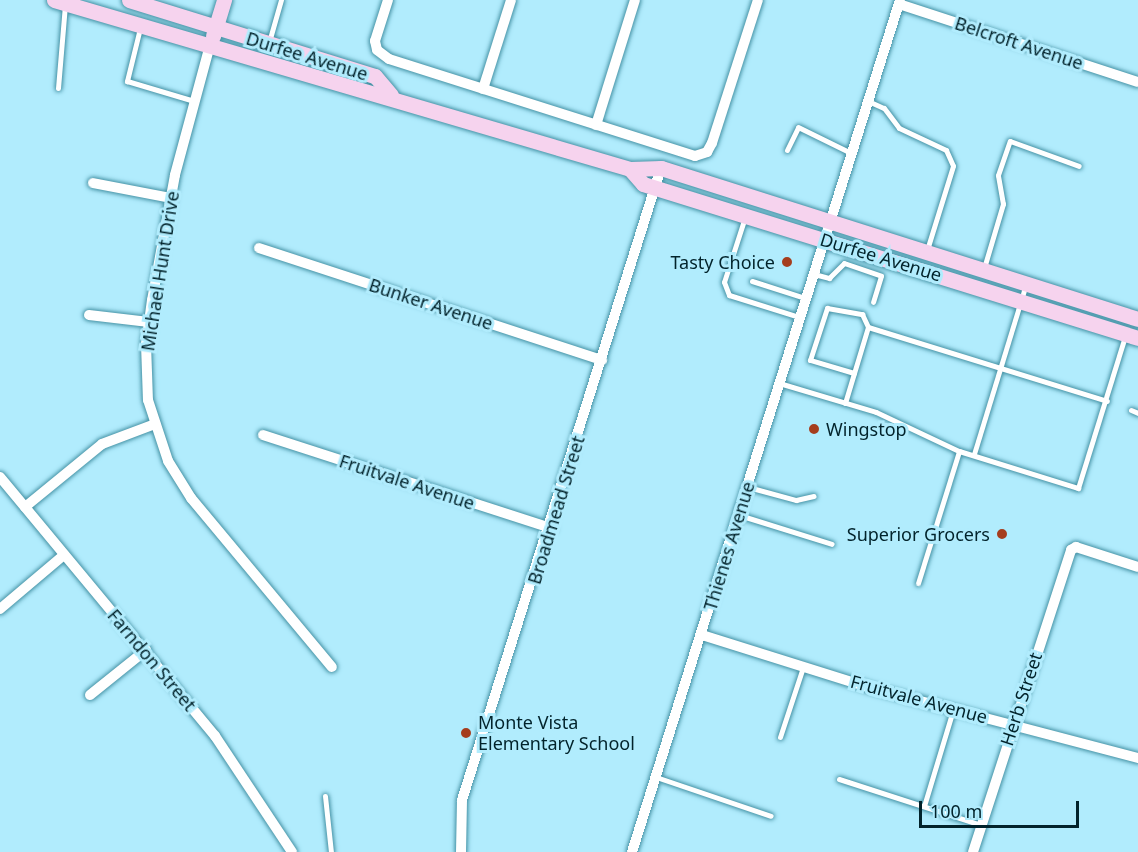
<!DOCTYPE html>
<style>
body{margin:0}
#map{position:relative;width:1138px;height:852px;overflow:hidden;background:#b1ecfd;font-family:"Noto Sans",sans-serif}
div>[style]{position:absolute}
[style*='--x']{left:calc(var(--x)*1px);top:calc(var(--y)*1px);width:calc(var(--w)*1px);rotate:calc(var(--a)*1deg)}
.roads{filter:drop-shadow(0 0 2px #4592a5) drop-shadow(0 0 2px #4592a5)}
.lane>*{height:5px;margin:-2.5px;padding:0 2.5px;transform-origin:2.5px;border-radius:2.5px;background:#fff}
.street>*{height:10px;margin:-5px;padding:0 5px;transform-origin:5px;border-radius:5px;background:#fff}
.secondary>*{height:15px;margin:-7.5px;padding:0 7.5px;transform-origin:7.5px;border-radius:7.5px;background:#f6d3ee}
.dots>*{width:16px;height:16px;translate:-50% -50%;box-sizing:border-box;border:3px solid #b1ecfd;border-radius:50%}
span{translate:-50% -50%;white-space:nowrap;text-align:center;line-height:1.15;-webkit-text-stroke:6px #b1ecfd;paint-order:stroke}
.street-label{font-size:18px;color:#02232b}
.poi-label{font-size:18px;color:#02232b}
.right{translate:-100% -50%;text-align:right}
.left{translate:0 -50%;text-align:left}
.scale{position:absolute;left:919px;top:801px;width:160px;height:27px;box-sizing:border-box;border:3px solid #02232b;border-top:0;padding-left:8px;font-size:18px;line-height:21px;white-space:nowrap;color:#02232b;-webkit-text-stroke:4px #b1ecfd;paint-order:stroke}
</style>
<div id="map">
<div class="roads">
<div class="lane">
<i style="--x:140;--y:28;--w:55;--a:103.8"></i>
<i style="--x:127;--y:81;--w:70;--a:16.6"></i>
<i style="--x:269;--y:42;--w:44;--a:-74.1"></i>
<i style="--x:58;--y:88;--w:84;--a:-85.2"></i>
<i style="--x:868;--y:101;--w:17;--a:24"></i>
<i style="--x:884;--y:108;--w:25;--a:53"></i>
<i style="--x:899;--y:128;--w:52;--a:25.1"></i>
<i style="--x:946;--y:150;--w:17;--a:66"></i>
<i style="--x:953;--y:166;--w:88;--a:107.2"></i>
<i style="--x:787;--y:150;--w:25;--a:-64"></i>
<i style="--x:798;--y:127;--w:59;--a:26.1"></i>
<i style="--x:745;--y:217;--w:68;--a:107.9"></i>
<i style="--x:724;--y:282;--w:14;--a:69"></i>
<i style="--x:729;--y:295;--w:73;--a:17.4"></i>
<i style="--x:984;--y:268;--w:67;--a:-73.5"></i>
<i style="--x:1003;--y:204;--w:29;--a:-100"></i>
<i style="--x:998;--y:175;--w:36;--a:-71"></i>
<i style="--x:1010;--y:141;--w:73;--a:19.9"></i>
<i style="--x:814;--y:274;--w:16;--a:15"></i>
<i style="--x:829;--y:278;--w:21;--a:-45"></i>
<i style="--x:844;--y:263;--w:39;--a:19"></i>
<i style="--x:881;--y:276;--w:27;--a:107"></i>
<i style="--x:752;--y:281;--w:56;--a:17.8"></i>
<i style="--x:854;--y:373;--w:46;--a:-163.5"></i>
<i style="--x:810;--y:360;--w:55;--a:-71.9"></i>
<i style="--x:827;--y:308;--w:36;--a:10"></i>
<i style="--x:862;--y:314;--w:14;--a:65"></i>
<i style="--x:779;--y:383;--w:101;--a:16.6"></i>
<i style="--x:876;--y:412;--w:92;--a:25.2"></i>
<i style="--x:959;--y:451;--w:125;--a:17.3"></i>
<i style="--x:1078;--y:488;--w:159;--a:-72.8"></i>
<i style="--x:845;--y:403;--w:79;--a:-73.2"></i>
<i style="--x:868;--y:327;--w:250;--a:17.2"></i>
<i style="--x:1131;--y:410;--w:8;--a:23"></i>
<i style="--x:974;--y:454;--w:178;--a:-73"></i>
<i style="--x:748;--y:487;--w:50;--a:15.2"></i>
<i style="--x:796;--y:500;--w:18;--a:-13"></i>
<i style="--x:739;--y:515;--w:97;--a:17.3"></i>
<i style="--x:918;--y:583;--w:138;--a:-72.7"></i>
<i style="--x:780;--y:737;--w:74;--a:-71.8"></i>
<i style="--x:656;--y:777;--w:121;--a:18.7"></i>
<i style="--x:839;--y:779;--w:149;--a:17.9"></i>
<i style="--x:325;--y:796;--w:56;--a:83.9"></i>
<i style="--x:924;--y:806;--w:100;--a:-73.2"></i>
</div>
<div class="street">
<i style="--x:388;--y:0;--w:43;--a:107.6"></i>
<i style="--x:375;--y:41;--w:9;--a:77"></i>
<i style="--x:377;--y:50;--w:15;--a:37"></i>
<i style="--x:389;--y:59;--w:321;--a:17.6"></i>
<i style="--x:695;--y:156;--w:13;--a:-18"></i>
<i style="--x:707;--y:152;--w:10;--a:-61"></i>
<i style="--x:712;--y:143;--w:150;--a:-72.2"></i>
<i style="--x:899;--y:4;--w:251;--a:18.1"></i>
<i style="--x:210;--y:45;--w:135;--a:105.1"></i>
<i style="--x:175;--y:175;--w:127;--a:100.4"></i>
<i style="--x:152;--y:300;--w:44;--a:97.8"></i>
<i style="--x:146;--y:344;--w:56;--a:88"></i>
<i style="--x:148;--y:400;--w:64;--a:71.8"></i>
<i style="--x:168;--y:461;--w:44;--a:58.1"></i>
<i style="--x:191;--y:498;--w:220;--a:50.2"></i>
<i style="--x:483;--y:89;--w:93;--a:-72.5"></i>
<i style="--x:596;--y:125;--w:131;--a:-72.7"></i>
<i style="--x:93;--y:183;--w:79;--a:10.9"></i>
<i style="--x:259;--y:248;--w:361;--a:18.1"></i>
<i style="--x:89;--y:315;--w:60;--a:6.7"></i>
<i style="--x:263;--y:435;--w:303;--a:17.9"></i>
<i style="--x:0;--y:477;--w:337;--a:50.3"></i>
<i style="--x:215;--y:736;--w:139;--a:56.4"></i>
<i style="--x:25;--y:507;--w:99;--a:-39.3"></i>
<i style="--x:102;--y:444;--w:57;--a:-20.7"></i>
<i style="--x:0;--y:609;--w:84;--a:-40.2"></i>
<i style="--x:702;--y:635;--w:177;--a:17.4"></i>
<i style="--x:871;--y:688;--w:276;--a:14.7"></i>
<i style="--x:90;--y:695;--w:72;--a:-38.8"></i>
<i style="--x:461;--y:852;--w:52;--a:-88.9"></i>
<i style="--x:462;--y:800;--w:663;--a:-72.52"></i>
<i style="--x:632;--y:852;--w:893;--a:-72.54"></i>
<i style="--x:973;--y:852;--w:318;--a:-72"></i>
<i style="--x:1071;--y:550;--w:6;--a:-31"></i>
<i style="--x:1076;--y:547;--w:65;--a:17.9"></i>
</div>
<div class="secondary">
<i style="--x:54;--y:0;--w:600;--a:16.35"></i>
<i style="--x:630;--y:169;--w:31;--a:-2"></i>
<i style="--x:661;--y:168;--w:500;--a:17.57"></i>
<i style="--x:129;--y:0;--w:257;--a:17.2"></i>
<i style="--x:375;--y:76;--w:25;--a:50"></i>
<i style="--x:213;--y:36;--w:38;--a:-73"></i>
<i style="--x:630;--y:169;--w:20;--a:49"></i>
<i style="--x:643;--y:184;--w:518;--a:17.28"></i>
</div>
</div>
<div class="dots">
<i style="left:787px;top:262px;background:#a53d1d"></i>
<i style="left:814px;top:429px;background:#a53d1d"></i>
<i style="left:1002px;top:534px;background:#a53d1d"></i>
<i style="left:466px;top:733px;background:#a53d1d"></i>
</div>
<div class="street-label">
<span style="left:1019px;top:43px;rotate:18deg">Belcroft Avenue</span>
<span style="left:307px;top:56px;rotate:17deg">Durfee Avenue</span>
<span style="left:881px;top:257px;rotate:17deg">Durfee Avenue</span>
<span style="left:160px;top:271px;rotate:-81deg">Michael Hunt Drive</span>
<span style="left:431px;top:304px;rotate:18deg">Bunker Avenue</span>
<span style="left:407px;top:482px;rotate:18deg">Fruitvale Avenue</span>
<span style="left:556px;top:510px;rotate:-73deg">Broadmead Street</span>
<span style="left:729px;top:546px;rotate:-73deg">Thienes Avenue</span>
<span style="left:152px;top:660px;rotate:50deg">Farndon Street</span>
<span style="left:919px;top:699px;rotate:15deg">Fruitvale Avenue</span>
<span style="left:1021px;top:699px;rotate:-72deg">Herb Street</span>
</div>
<div class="poi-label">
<span class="right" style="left:775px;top:262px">Tasty Choice</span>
<span class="left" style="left:826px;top:429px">Wingstop</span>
<span class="right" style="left:990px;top:534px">Superior Grocers</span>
<span class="left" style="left:478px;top:733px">Monte Vista<br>Elementary School</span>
</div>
<div class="scale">100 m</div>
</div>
